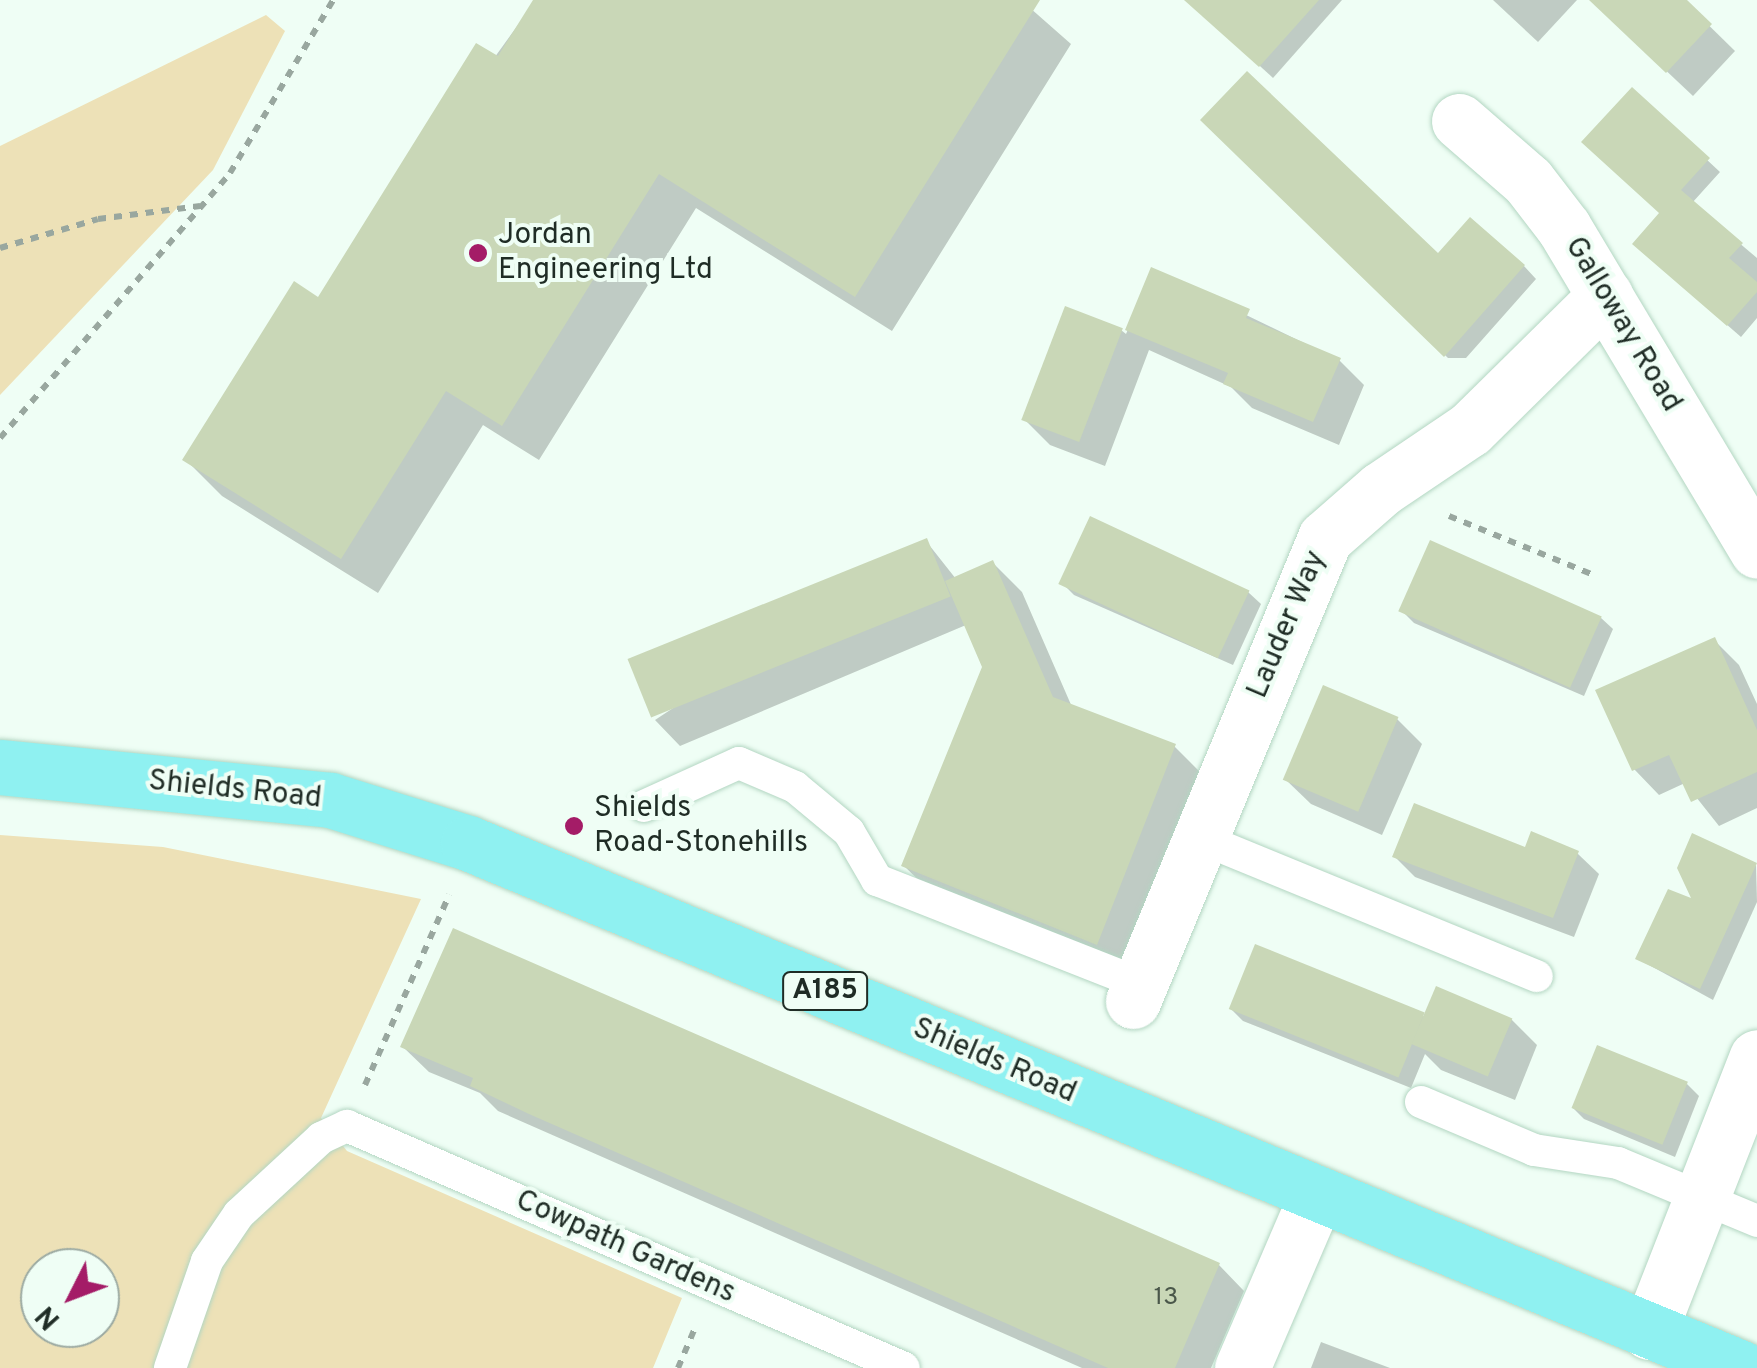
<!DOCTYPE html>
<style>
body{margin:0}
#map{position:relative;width:1757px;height:1368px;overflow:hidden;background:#effef5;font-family:Overpass,sans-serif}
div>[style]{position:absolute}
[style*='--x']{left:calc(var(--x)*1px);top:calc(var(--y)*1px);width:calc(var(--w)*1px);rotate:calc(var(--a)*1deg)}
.green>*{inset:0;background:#ede1b7}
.shadow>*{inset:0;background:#0003}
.building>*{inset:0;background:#c9d7b7;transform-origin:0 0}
.path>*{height:6px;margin-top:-3px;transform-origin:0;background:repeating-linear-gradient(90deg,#99a79f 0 8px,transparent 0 16px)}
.roads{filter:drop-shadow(0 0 2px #b3d6c2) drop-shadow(0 0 2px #b3d6c2)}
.service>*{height:32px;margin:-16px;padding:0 16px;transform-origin:16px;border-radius:16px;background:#fff}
.minor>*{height:55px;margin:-27.5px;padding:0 27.5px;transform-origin:27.5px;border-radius:27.5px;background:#fff}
.primary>*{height:55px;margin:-27.5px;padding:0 27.5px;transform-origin:27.5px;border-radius:27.5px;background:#8ff1f1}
.dots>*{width:28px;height:28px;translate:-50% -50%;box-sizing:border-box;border:5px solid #effef5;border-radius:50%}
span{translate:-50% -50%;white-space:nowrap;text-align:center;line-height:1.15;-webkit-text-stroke:8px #effef5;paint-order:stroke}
.number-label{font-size:25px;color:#4a574a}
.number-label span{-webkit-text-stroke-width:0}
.shield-label span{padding:2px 8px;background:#effef5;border:2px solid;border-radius:8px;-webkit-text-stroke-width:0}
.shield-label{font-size:28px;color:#1f2c25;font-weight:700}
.poi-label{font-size:30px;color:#1f2c25}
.left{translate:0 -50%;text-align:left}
.street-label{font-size:30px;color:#1f2c25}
.north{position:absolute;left:20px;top:1248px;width:100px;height:100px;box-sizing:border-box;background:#effef5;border:2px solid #9caaa2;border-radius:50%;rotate:228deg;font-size:28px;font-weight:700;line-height:40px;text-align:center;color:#1f2c25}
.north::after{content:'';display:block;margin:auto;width:35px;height:45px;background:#a41c67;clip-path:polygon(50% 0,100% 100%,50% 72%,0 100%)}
</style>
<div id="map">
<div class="green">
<i style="clip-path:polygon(266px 15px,285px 31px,213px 170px,0 395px,0 146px)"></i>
<i style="clip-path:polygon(evenodd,0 835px,163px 847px,421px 899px,321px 1118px,347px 1151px,682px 1298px,653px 1368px,0 1368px,0 835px,40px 1268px,100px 1268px,100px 1328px,40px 1328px,40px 1268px)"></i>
</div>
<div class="shadow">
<i style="clip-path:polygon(536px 0,1021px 0,1071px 44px,892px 331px,696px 208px,539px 460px,483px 425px,378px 593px,222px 496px,186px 460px,319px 301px)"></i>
<i style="clip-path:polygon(1219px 0,1342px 0,1273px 78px,1218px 28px)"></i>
<i style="clip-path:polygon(1493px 0,1577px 0,1538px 42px)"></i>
<i style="clip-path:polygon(1591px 0,1683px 0,1735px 51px,1693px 96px)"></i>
<i style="clip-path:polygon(1632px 90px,1720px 172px,1692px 203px,1757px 258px,1757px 318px,1741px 337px,1648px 256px,1662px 214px)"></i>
<i style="clip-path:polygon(1204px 120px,1438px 256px,1524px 266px,1536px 279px,1466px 358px,1448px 358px)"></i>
<i style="clip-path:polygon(1153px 270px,1339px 360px,1364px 385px,1339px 445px,1252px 408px,1231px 387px,1149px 350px,1105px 466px,1050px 445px,1025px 420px,1121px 330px,1126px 334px)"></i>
<i style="clip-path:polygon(926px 541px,956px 579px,993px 563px,1022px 592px,1072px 707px,1174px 746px,1204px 776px,1127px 973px,934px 895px,904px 866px,984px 667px,966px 625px,680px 746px,655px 720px)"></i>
<i style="clip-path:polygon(1062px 583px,1248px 592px,1261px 604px,1233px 665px,1074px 595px)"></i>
<i style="clip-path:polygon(1402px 611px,1600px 617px,1613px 629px,1584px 696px,1414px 623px)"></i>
<i style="clip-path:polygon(1714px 640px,1739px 665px,1757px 704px,1757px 808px,1719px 826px,1685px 783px,1659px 795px,1634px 769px)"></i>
<i style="clip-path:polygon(1397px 719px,1422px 744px,1382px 835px,1311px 804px,1285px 779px)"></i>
<i style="clip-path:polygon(1526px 851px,1578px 854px,1599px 874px,1574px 937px,1415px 877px,1394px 856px)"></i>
<i style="clip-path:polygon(1756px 865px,1757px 902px,1713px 1000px,1638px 959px,1696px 903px)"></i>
<i style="clip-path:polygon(454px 932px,1219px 1265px,1244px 1291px,1211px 1368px,1082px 1368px,498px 1111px,480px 1093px,429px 1072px,403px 1047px)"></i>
<i style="clip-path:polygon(1231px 1009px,1512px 1020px,1537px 1045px,1515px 1100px,1441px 1070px,1425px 1054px,1411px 1088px,1243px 1021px)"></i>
<i style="clip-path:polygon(1687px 1084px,1699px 1096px,1675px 1157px,1584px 1119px,1572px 1107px)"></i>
<i style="clip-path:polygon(1321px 1342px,1390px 1368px,1311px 1368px)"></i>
</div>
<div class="building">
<i style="clip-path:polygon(533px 0,1040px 0,855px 297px,659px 174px,502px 426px,446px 391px,341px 559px,182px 460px,294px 281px,318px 297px,476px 43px,498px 56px)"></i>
<i style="clip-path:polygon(1184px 0,1319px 0,1259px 67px)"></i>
<i style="clip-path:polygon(1589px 0,1687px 0,1712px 24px,1666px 73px)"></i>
<i style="clip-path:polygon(1247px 71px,1438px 253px,1470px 217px,1525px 265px,1444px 357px,1200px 120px)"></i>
<i style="clip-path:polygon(1632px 87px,1710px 158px,1681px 190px,1743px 243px,1729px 258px,1757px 282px,1757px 292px,1727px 326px,1632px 244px,1659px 213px,1581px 142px)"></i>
<i style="clip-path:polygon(1151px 267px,1250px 309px,1246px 318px,1341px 358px,1313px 422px,1223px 384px,1228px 373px,1125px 330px)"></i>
<i style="left:1065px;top:306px;width:62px;height:122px;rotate:21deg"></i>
<i style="left:1090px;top:516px;width:176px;height:75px;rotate:25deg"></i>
<i style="left:927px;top:538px;width:63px;height:323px;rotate:68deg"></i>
<i style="left:1430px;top:540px;width:188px;height:78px;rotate:24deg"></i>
<i style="clip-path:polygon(993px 560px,1053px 697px,1176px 744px,1097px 945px,901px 866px,982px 667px,945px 581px)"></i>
<i style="clip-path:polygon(1715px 637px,1757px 730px,1757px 772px,1691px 802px,1669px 755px,1632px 771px,1595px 690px)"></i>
<i style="left:1323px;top:685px;width:82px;height:103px;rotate:23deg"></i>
<i style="clip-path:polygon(1414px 803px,1525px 847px,1531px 831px,1579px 851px,1553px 918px,1392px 857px)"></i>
<i style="clip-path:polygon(1692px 833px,1757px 863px,1700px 989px,1635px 959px,1668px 889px,1691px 898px,1677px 868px)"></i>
<i style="clip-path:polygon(453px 928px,1220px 1263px,1175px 1368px,1108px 1368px,529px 1114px,470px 1086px,473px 1078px,400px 1047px)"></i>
<i style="left:1255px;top:944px;width:183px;height:70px;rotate:22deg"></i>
<i style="left:1436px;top:986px;width:83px;height:63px;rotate:23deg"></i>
<i style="left:1597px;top:1045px;width:98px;height:68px;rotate:22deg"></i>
</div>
<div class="path">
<i style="--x:0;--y:248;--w:102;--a:-16.5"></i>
<i style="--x:98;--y:219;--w:103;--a:-7.3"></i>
<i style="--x:0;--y:438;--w:351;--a:-49"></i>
<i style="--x:230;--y:173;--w:201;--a:-59.2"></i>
<i style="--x:1449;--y:516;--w:153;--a:22.2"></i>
<i style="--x:365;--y:1085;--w:208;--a:-66.1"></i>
<i style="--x:678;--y:1368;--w:43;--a:-67"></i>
</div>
<div class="roads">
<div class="service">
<i style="--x:644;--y:806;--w:104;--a:-24.4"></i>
<i style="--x:739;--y:763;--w:61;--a:23.2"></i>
<i style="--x:795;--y:787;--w:70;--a:39.8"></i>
<i style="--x:849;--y:832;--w:56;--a:59.7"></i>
<i style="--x:877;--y:880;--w:284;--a:21.5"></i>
<i style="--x:1200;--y:838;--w:364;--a:22.3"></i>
<i style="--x:1421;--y:1102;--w:123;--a:23"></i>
<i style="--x:1534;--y:1150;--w:85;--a:8.8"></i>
<i style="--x:1618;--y:1163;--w:151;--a:22.6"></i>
<i style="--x:170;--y:1368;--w:113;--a:-70.9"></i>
<i style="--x:207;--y:1261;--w:57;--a:-55.8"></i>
<i style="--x:239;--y:1214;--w:112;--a:-42.8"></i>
<i style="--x:321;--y:1138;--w:29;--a:-25"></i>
<i style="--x:347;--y:1126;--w:607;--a:23.48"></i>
</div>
<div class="minor">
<i style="--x:1459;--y:121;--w:91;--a:41"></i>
<i style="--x:1528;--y:181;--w:59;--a:52.5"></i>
<i style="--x:1564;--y:228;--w:376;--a:59.1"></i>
<i style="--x:1133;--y:1001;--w:501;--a:-67.48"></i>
<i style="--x:1325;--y:538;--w:74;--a:-41.2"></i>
<i style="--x:1381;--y:489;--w:107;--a:-34"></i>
<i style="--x:1470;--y:429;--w:190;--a:-44.6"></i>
<i style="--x:1649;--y:1332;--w:295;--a:-68.6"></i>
<i style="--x:1242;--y:1368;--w:187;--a:-66.7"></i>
</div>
<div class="primary">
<i style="--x:0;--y:767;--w:332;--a:5.7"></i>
<i style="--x:330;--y:800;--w:145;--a:17.3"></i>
<i style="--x:468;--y:843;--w:1377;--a:22.41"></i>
</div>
</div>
<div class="dots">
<i style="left:478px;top:253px;background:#a41c67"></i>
<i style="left:574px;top:826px;background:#a41c67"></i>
</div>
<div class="number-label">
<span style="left:1166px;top:1298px">13</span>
</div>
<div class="shield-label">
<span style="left:825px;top:991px">A185</span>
</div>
<div class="poi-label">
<span class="left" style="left:498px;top:253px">Jordan<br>Engineering Ltd</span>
<span class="left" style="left:594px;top:826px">Shields<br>Road-Stonehills</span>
</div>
<div class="street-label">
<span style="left:1622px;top:325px;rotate:59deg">Galloway Road</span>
<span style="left:1288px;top:625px;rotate:-67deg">Lauder Way</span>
<span style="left:235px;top:791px;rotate:6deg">Shields Road</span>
<span style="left:994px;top:1062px;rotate:23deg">Shields Road</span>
<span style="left:625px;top:1248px;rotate:24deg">Cowpath Gardens</span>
</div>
<div class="north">N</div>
</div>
